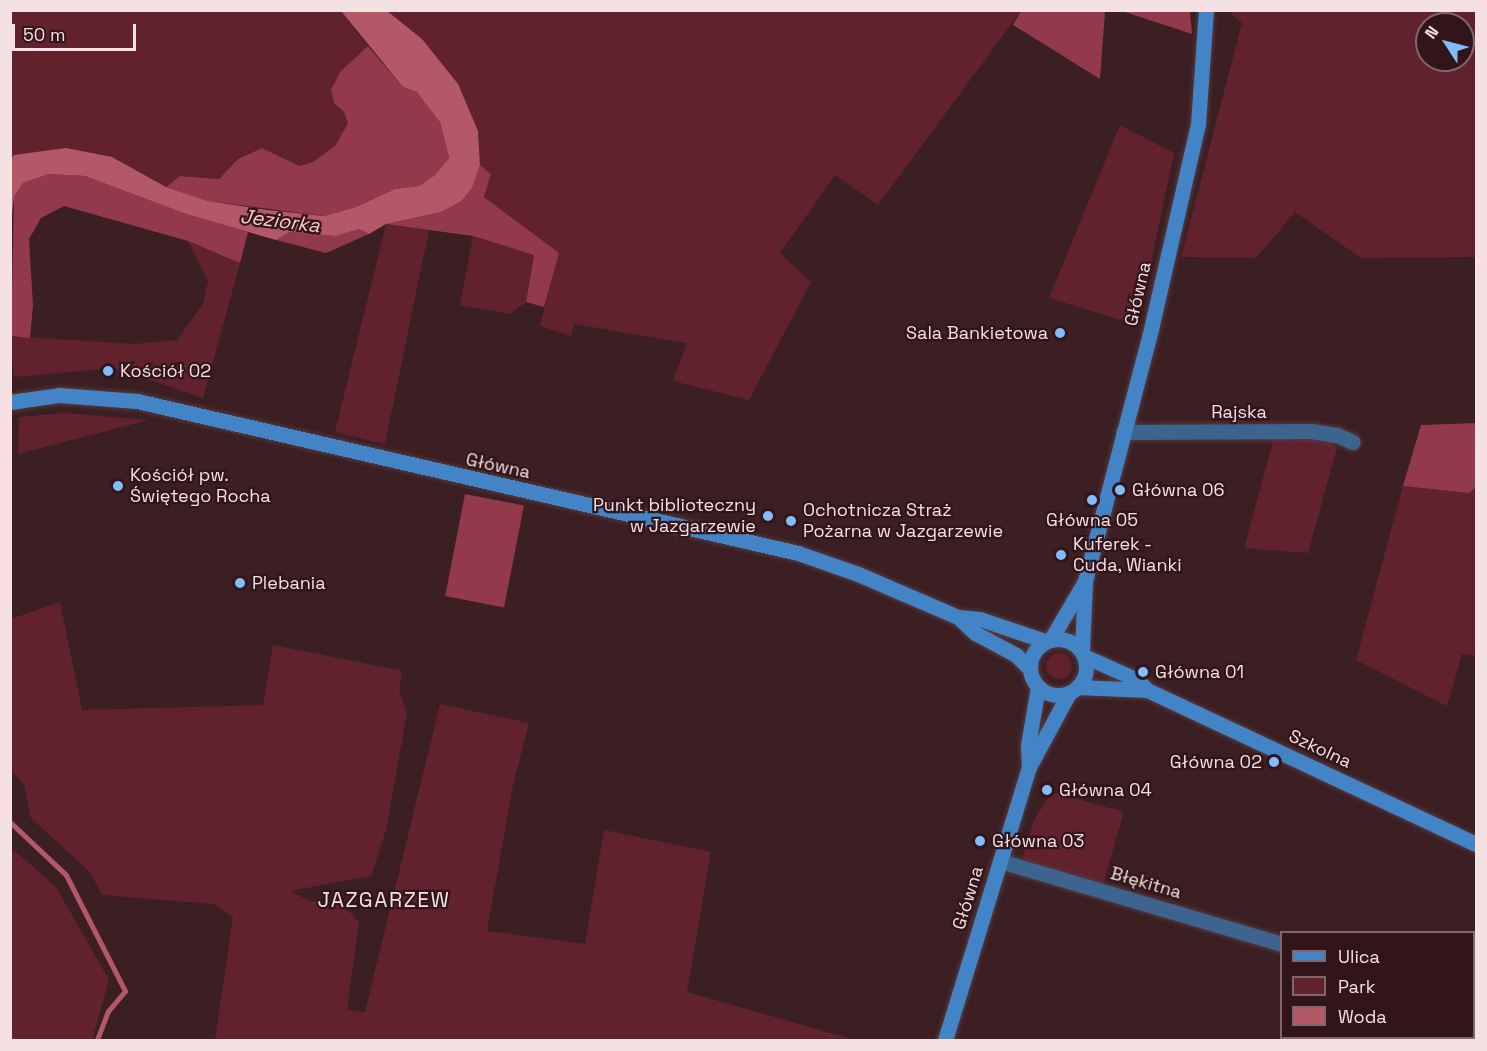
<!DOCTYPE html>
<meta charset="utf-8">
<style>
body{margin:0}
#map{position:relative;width:1487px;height:1051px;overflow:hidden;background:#3b1f23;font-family:"Space Grotesk",sans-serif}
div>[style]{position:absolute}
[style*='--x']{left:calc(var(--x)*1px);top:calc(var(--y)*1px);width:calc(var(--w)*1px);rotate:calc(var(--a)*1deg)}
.green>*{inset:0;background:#61222e}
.round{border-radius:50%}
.forest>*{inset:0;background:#923a4b;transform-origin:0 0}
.water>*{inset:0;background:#b35867}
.stream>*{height:5px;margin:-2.5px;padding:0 2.5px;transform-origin:2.5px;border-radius:2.5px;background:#b35867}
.roads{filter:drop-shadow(0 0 2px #553a3e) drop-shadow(0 0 2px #553a3e)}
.street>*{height:15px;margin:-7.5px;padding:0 7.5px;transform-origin:7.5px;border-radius:7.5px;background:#3d648e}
.secondary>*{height:15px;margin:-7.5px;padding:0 7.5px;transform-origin:7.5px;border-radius:7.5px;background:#4384c7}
.secondary>.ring{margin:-7.5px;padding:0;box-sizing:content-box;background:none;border:15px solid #4384c7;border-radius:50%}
.dots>*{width:16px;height:16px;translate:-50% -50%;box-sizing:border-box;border:3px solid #31151a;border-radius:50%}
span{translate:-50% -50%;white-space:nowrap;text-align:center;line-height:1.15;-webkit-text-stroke:4.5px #31151a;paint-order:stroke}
.street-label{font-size:18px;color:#f5e1e2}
.poi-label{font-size:18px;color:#f5e1e2}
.right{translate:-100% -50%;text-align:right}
.left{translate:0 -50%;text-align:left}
.water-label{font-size:20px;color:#fdc9cf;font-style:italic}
.quarter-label{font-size:21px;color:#f5e1e2;letter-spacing:1.5px}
.frame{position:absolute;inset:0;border:12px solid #f5e1e2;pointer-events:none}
.legend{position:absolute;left:1280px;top:931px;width:195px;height:108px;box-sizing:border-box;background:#31151a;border:2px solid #7f676a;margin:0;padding:8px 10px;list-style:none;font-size:18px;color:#f5e1e2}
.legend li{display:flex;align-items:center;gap:12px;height:30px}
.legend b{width:30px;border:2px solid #7f676a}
.north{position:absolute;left:1415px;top:12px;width:60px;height:60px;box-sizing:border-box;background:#31151a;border:2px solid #7f676a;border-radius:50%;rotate:306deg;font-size:16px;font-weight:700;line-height:24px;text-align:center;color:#f5e1e2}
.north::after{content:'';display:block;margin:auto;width:21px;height:27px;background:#82bcfa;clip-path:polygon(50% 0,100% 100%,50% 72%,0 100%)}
.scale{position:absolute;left:12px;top:24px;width:124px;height:27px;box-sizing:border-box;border:3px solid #f5e1e2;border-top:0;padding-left:8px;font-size:18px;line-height:21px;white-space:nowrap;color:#f5e1e2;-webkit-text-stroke:4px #31151a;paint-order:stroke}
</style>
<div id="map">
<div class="green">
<i style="clip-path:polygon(11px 11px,341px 11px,368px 46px,340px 72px,334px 103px,344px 112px,348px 123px,335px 146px,313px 162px,299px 166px,262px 148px,238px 159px,219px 179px,180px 176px,166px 187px,112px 157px,14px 155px,11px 159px)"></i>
<i style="clip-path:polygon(387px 11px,1021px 11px,878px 205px,835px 175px,780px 253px,811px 282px,749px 400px,673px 381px,687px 343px,574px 324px,571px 336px,540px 326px,558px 253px,484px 197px,491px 174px,480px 165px,478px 131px)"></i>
<i style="clip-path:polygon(evenodd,1228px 11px,1476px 11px,1476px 257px,1361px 258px,1295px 212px,1256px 258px,1181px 257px,1242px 23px,1228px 11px,1427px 24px,1463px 24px,1463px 60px,1427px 60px,1427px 24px)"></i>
<i style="clip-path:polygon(1120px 125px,1174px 153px,1138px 325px,1049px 298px)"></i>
<i style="clip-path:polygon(386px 224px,429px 230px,385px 444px,335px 432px)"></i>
<i style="clip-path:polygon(473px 236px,534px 255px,526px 302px,510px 314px,460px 305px)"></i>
<i style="clip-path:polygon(188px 241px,240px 263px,203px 398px,115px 368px,14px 377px,10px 336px,135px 344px,177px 340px,203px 304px,208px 281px)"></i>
<i style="clip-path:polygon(64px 413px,149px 420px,18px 454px,19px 417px)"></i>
<i style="clip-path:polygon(1274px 438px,1329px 439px,1337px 448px,1308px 553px,1244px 548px)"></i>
<i style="clip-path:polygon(1403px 486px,1469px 493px,1476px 487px,1476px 656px,1462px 654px,1447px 706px,1356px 660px)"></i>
<i style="clip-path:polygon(60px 602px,82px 710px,263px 705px,273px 645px,402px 671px,399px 689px,407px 713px,386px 830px,371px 876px,290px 891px,310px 901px,344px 905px,359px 923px,347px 1010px,365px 1012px,440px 704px,529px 723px,513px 785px,487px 931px,585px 944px,604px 830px,711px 852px,687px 992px,855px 1040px,215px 1040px,233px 917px,214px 904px,102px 895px,90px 872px,31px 818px,24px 784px,11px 770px,11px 619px)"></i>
<i class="round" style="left:1046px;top:653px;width:26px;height:26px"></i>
<i style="clip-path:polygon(1052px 792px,1124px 812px,1103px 884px,1022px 860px,1034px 820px)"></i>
<i style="clip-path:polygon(15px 851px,56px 887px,109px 980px,92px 1040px,11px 1040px,10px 854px)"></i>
</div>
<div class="forest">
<i style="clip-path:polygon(1021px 11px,1105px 11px,1100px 79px,1013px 25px)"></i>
<i style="clip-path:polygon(1122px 11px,1190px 11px,1192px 34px)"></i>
<i style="clip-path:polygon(368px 46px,403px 87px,417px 92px,429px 104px,440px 122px,449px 158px,435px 175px,419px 186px,395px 189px,356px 207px,324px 216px,208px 201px,166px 187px,180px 176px,219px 179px,238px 159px,262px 148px,299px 166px,313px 162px,335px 146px,348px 123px,344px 112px,334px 103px,331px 90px,340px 72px)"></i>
<i style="clip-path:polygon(480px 165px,491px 174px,484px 197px,559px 253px,544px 307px,526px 302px,534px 255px,473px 236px,386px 224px,441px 212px,472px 188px)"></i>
<i style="clip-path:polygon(49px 174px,85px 176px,186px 214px,248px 232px,240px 263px,188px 241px,64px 206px,41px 218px,29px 239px,33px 305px,30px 338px,11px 336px,14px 197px,23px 183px)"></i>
<i style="clip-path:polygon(359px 229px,369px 234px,326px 253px,276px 240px,290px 232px,336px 236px)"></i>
<i style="clip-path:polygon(1476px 423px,1476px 487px,1469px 493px,1403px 486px,1421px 425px)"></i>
<i style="left:465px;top:494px;width:60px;height:104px;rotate:11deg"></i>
</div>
<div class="water">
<i style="clip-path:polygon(341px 11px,387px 11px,422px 39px,458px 84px,478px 131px,480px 165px,472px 188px,461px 201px,441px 212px,386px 224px,369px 234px,359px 229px,336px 236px,290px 232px,276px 240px,186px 214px,85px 176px,49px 174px,23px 183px,14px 197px,11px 224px,11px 159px,14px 155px,66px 148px,112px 157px,166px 187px,208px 201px,268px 210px,324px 216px,356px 207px,395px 189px,419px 186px,435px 175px,449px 158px,440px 122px,417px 92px,403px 87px)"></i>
</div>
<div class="stream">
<i style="--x:10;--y:822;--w:77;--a:43.4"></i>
<i style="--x:66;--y:875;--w:130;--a:63"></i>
<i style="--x:125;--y:991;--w:26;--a:130"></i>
<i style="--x:108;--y:1011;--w:31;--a:111"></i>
</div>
<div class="roads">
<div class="street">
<i style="--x:1123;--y:432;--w:188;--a:-0.3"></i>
<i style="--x:1311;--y:431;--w:26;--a:9"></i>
<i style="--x:1337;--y:435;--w:17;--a:24"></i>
<i style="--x:1000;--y:861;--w:294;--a:16.4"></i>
</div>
<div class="secondary">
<i style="--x:10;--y:402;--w:49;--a:-8.1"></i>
<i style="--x:59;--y:395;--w:78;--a:4.4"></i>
<i style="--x:137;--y:401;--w:678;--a:12.95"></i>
<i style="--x:798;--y:553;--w:64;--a:19.3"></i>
<i style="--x:858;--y:574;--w:109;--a:23.3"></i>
<i style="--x:958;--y:617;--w:23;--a:43"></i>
<i style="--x:975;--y:633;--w:47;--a:28.2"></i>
<i style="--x:1016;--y:655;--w:20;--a:45"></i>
<i style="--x:958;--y:617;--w:22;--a:5"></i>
<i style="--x:980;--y:619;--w:69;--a:18.7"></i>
<i class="ring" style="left:1030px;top:639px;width:41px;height:41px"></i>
<i style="--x:1051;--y:639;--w:67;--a:-59.6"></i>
<i style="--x:1082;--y:651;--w:70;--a:-87.5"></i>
<i style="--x:1085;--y:581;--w:260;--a:-75.3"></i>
<i style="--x:1151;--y:329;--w:210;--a:-77.1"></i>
<i style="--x:1198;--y:124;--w:114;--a:-86"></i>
<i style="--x:1084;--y:656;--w:59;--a:24"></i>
<i style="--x:1138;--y:680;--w:13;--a:48"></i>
<i style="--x:1147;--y:690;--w:363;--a:25.1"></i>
<i style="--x:1078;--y:687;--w:69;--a:2.5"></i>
<i style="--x:1029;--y:767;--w:22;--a:-93"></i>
<i style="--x:1028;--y:745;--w:59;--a:-80.2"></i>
<i style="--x:945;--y:1040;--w:286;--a:-72.9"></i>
<i style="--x:1029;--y:767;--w:84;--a:-61.6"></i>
</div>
</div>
<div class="dots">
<i style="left:1060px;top:333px;background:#82bcfa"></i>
<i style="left:108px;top:371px;background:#82bcfa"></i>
<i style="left:118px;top:486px;background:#82bcfa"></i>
<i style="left:1120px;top:490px;background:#82bcfa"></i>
<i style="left:1092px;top:500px;background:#82bcfa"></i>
<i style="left:768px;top:516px;background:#82bcfa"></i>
<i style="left:791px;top:521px;background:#82bcfa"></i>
<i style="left:1061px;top:555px;background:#82bcfa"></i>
<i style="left:240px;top:583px;background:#82bcfa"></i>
<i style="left:1143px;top:672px;background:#82bcfa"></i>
<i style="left:1274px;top:762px;background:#82bcfa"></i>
<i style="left:1047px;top:790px;background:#82bcfa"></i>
<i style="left:980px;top:841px;background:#82bcfa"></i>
</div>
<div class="street-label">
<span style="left:1138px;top:294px;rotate:-77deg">Główna</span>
<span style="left:1239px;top:412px">Rajska</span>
<span style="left:498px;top:466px;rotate:12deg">Główna</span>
<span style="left:1320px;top:749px;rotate:25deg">Szkolna</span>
<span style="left:1146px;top:883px;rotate:16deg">Błękitna</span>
<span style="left:968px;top:898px;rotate:-73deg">Główna</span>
</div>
<div class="poi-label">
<span class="right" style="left:1048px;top:333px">Sala Bankietowa</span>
<span class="left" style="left:120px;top:371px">Kościół 02</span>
<span class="left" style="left:130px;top:486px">Kościół pw.<br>Świętego Rocha</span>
<span class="left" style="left:1132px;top:490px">Główna 06</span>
<span class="right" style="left:756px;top:516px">Punkt biblioteczny<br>w Jazgarzewie</span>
<span class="left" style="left:803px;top:521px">Ochotnicza Straż<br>Pożarna w Jazgarzewie</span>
<span style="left:1092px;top:520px">Główna 05</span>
<span class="left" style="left:1073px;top:555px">Kuferek -<br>Cuda, Wianki</span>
<span class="left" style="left:252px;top:583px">Plebania</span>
<span class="left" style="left:1155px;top:672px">Główna 01</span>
<span class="right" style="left:1262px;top:762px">Główna 02</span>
<span class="left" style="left:1059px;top:790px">Główna 04</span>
<span class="left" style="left:992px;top:841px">Główna 03</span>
</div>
<div class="water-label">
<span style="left:280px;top:221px;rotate:7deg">Jeziorka</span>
</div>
<div class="quarter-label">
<span style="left:384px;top:900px">JAZGARZEW</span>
</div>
<div class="frame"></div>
<ul class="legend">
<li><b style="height:8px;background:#4384c7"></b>Ulica</li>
<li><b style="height:16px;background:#61222e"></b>Park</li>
<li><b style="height:16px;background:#b35867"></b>Woda</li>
</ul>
<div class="north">N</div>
<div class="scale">50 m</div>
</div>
